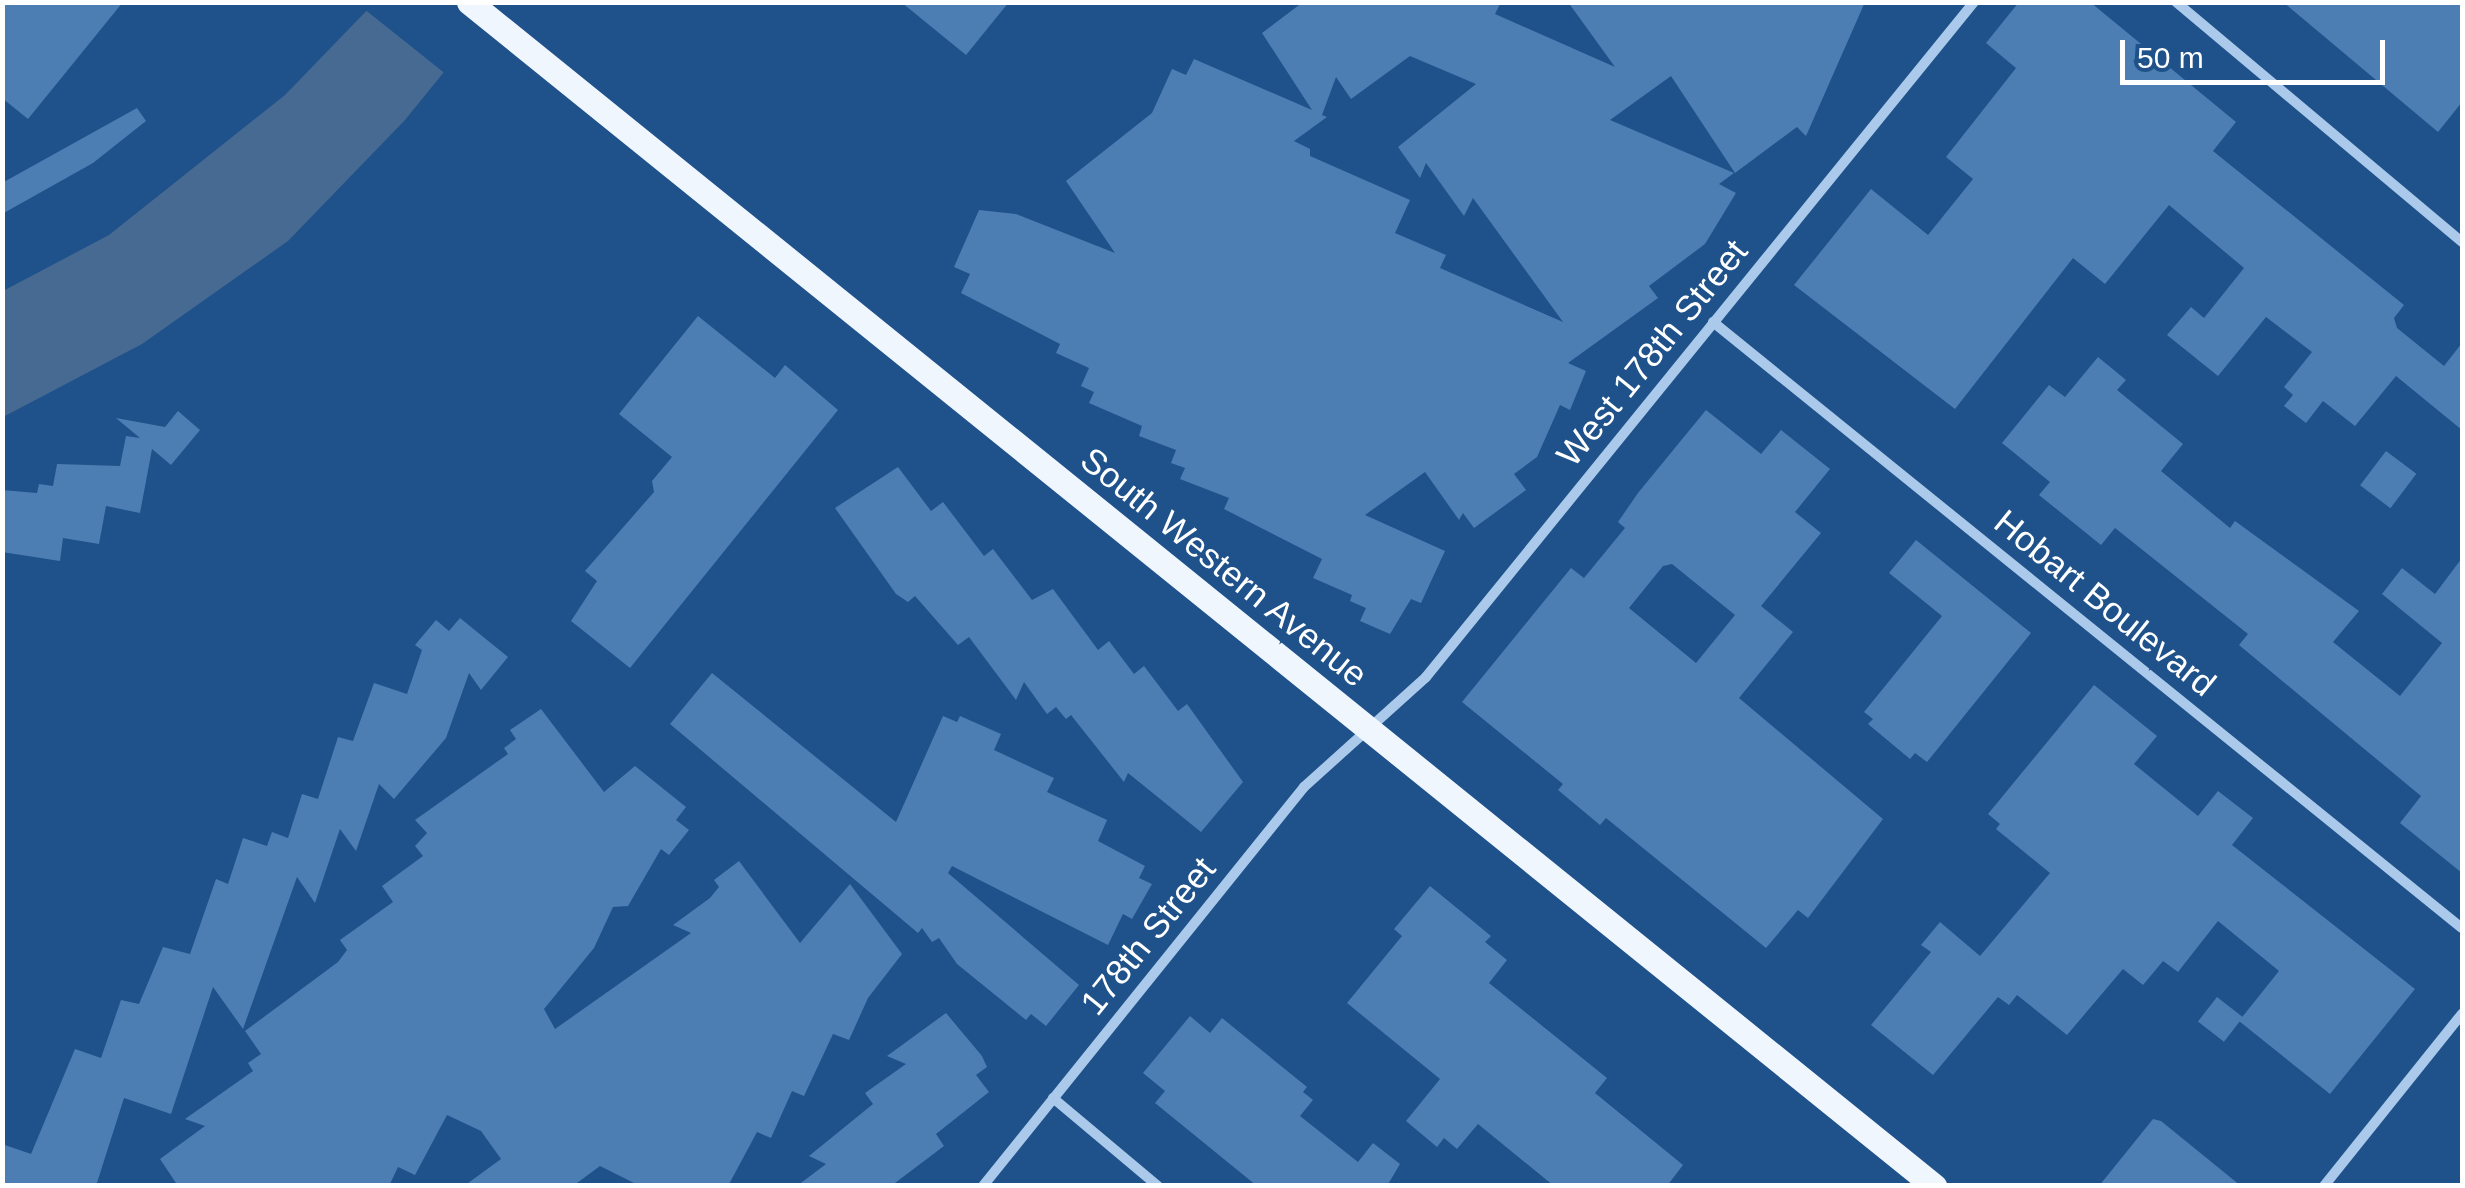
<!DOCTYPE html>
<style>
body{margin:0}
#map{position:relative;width:2465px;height:1188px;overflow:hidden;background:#1f528a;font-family:Helvetica,sans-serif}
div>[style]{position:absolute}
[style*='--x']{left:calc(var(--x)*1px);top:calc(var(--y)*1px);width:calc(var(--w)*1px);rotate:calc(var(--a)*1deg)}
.water>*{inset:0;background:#466a92}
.pier>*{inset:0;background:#1f528a}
.building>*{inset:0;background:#4c7eb3;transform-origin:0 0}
.street>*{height:10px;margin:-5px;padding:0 5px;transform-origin:5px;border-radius:5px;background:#abcaeb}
.primary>*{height:25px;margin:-12.5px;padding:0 12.5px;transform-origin:12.5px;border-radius:12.5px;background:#f0f6fe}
span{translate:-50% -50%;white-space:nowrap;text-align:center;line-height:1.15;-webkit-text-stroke:9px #1f528a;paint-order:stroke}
.street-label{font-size:35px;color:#fff}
.frame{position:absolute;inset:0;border:5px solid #fff;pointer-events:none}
.scale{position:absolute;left:2120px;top:40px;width:265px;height:45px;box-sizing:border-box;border:5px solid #fff;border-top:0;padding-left:12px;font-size:30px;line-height:35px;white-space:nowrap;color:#fff;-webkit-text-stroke:8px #1f528a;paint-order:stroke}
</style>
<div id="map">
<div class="water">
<i style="clip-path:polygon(374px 3px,500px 3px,405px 120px,288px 241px,142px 344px,3px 417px,3px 291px,109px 235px,285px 95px)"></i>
</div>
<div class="pier">
<i style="clip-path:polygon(367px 2px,505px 2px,447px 75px,363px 8px)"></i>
</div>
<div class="building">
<i style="clip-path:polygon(2px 2px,123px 2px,28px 119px,2px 98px)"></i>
<i style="clip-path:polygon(901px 2px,1009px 2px,966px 55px)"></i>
<i style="clip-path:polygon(evenodd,1303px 2px,1501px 2px,1495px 14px,1615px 67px,1568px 2px,1865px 2px,1806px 136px,1797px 127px,1735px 173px,1671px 76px,1610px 120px,1734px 173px,1719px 184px,1736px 193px,1705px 244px,1649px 286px,1658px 298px,1568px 363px,1586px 371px,1570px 410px,1560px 405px,1537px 457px,1514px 474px,1526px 490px,1474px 528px,1463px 513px,1459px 520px,1425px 472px,1365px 515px,1445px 551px,1421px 603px,1411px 599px,1390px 634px,1360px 621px,1366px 608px,1350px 601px,1352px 595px,1313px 578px,1322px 559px,1224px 509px,1229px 498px,1180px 479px,1185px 468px,1171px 463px,1176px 450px,1139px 436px,1142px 426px,1089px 403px,1094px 392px,1081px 386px,1089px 368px,1056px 353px,1060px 344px,961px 293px,970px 274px,954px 267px,979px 210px,1016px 214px,1115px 253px,1066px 181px,1152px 113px,1172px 69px,1186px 75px,1194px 59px,1312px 110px,1262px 33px,1303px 2px,1410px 56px,1476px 84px,1398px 147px,1420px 178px,1426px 163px,1464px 216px,1473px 198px,1563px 322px,1440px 268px,1446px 255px,1395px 233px,1410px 200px,1310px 156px,1310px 149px,1294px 141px,1327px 117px,1322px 115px,1336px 77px,1351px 99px,1410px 56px)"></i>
<i style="clip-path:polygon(2019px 2px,2090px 2px,2236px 122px,2213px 151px,2404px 305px,2394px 318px,2397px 328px,2444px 366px,2462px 343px,2462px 430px,2396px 376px,2355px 426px,2323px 401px,2306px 423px,2284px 406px,2293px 395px,2284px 387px,2312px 352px,2266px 317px,2218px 376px,2167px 335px,2191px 307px,2204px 318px,2244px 268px,2169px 205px,2105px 284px,2073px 258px,1955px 409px,1794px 285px,1871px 189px,1928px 235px,1973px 179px,1946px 157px,2016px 68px,1986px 43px)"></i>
<i style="clip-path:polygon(2283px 2px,2462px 2px,2462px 102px,2438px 132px)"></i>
<i style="clip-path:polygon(137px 108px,146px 121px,93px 163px,2px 214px,2px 183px)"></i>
<i style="clip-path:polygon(698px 316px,775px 378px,785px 365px,838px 410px,630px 668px,571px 621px,597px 581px,585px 571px,654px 492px,652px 481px,672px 457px,619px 414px)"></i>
<i style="clip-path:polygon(2098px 357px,2126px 380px,2117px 390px,2183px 444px,2161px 471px,2230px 528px,2235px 521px,2359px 611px,2333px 642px,2400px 696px,2442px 643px,2382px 594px,2402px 568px,2435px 594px,2462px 558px,2462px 873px,2400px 823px,2421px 796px,2239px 645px,2248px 634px,2115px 528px,2101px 545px,2039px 495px,2050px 482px,2002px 443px,2049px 385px,2065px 397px)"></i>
<i style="clip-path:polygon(evenodd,1706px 410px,1761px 454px,1781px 430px,1830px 469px,1795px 512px,1821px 533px,1761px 606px,1793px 632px,1739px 698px,1883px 819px,1808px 918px,1798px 910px,1766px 948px,1606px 818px,1600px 825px,1558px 790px,1563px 784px,1462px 702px,1571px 568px,1584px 578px,1625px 528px,1618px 522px,1638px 493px,1706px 410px,1672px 564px,1735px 615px,1696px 663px,1629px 608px,1663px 566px,1672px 564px)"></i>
<i style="clip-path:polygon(178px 411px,200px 430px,171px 465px,152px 449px,140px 513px,106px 506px,99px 544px,63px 538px,60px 561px,2px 552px,2px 490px,37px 493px,39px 484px,53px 486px,57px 464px,120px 466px,126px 436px,140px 438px,116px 418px,165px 427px)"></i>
<i style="left:2386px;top:451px;width:38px;height:43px;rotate:37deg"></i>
<i style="clip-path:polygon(898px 467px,931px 511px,943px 502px,984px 556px,993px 549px,1032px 600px,1053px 589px,1098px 650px,1109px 641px,1134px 674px,1144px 666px,1178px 711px,1187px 704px,1243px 782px,1201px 832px,1128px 773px,1124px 782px,1071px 715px,1066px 719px,1056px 707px,1047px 714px,1024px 682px,1016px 700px,969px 637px,958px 645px,915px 596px,908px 602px,896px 594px,835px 508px)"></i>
<i style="clip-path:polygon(1916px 540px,2031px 633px,1927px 762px,1915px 753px,1910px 759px,1868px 724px,1873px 719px,1864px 712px,1942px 616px,1889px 573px)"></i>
<i style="clip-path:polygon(460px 618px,508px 657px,481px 690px,469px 673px,446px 738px,394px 799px,379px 784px,356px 851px,340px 829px,315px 903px,297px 877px,243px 1029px,213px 987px,171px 1114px,124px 1098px,96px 1186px,2px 1186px,2px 1144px,31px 1154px,75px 1049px,101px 1058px,121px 1000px,139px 1004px,163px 947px,190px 954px,216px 879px,228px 884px,243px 838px,267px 846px,272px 832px,288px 838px,302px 794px,318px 799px,338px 737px,353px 741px,374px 683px,407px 694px,422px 650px,415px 645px,436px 620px,449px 631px)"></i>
<i style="clip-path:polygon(712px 673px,896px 822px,943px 716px,957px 722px,960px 716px,1001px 734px,994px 750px,1054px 778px,1047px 792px,1107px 820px,1098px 841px,1145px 866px,1139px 878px,1152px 884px,1132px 919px,1123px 914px,1108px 945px,952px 866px,948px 873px,1079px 985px,1046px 1026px,1031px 1014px,1026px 1020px,957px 964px,939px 938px,932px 942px,922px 928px,918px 933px,670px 724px)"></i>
<i style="clip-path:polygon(2094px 685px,2157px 736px,2134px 764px,2198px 816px,2218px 791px,2253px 818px,2232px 845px,2415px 989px,2330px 1094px,2239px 1021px,2279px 971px,2218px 921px,2178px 972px,2163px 961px,2143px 985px,2123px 969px,2067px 1035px,2017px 995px,2009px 1005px,1998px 997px,1933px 1075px,1871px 1025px,1931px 952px,1921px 945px,1940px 922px,1980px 956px,2050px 873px,1996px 829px,2000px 824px,1988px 814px)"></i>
<i style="clip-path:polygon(541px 709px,604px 792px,635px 766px,686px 807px,676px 820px,689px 830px,669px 855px,661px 849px,628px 906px,613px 907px,594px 948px,544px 1009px,555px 1029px,691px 933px,673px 925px,710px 898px,719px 887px,714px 880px,739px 861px,800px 943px,850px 884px,902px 954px,868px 998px,849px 1040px,833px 1034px,804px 1096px,792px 1091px,771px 1138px,757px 1132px,728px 1186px,640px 1186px,600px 1166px,573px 1186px,464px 1186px,501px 1159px,481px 1131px,447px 1115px,415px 1175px,398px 1167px,389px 1186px,178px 1186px,160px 1159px,205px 1126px,185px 1119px,253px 1071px,248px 1063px,261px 1054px,245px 1031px,338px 962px,347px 950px,340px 940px,393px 902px,382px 886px,423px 856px,415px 846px,427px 833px,415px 820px,508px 754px,504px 748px,516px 739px,510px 730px)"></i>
<i style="clip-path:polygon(1430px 886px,1491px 936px,1485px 942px,1507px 960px,1489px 983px,1607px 1078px,1595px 1093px,1683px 1165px,1667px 1186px,1554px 1186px,1478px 1124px,1457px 1149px,1444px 1138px,1437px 1147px,1406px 1121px,1440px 1079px,1347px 1003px,1402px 936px,1394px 929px)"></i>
<i style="left:2217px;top:997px;width:33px;height:31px;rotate:38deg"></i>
<i style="clip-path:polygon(946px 1013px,982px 1056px,987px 1067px,976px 1075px,989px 1092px,936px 1134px,944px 1146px,891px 1186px,797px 1186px,826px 1164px,809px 1156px,873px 1104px,865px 1093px,906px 1064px,887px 1056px)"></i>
<i style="clip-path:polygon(1190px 1016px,1210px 1033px,1222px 1018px,1307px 1087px,1303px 1092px,1313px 1100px,1300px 1116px,1358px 1162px,1373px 1143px,1400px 1164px,1387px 1186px,1257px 1186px,1155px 1103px,1165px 1091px,1143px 1073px)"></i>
<i style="clip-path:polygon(2153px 1119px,2161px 1121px,2241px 1186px,2099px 1186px)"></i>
</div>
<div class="street">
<i style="--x:2176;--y:2;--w:373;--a:40"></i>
<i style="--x:1713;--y:322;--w:963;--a:38.98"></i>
<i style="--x:1053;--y:1098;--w:137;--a:40"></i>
<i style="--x:983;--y:1186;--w:512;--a:-51.18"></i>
<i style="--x:1304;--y:787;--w:164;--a:-42"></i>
<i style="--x:1426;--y:677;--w:869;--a:-50.93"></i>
<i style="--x:2324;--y:1186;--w:221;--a:-51.3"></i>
</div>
<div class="primary">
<i style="--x:469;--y:2;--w:1884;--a:38.94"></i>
</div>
<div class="street-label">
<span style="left:1652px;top:353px;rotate:-51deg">West 178th Street</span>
<span style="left:1224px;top:567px;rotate:39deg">South Western Avenue</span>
<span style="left:2105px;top:603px;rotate:39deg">Hobart Boulevard</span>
<span style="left:1148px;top:936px;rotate:-51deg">178th Street</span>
</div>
<div class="frame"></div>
<div class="scale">50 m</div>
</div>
